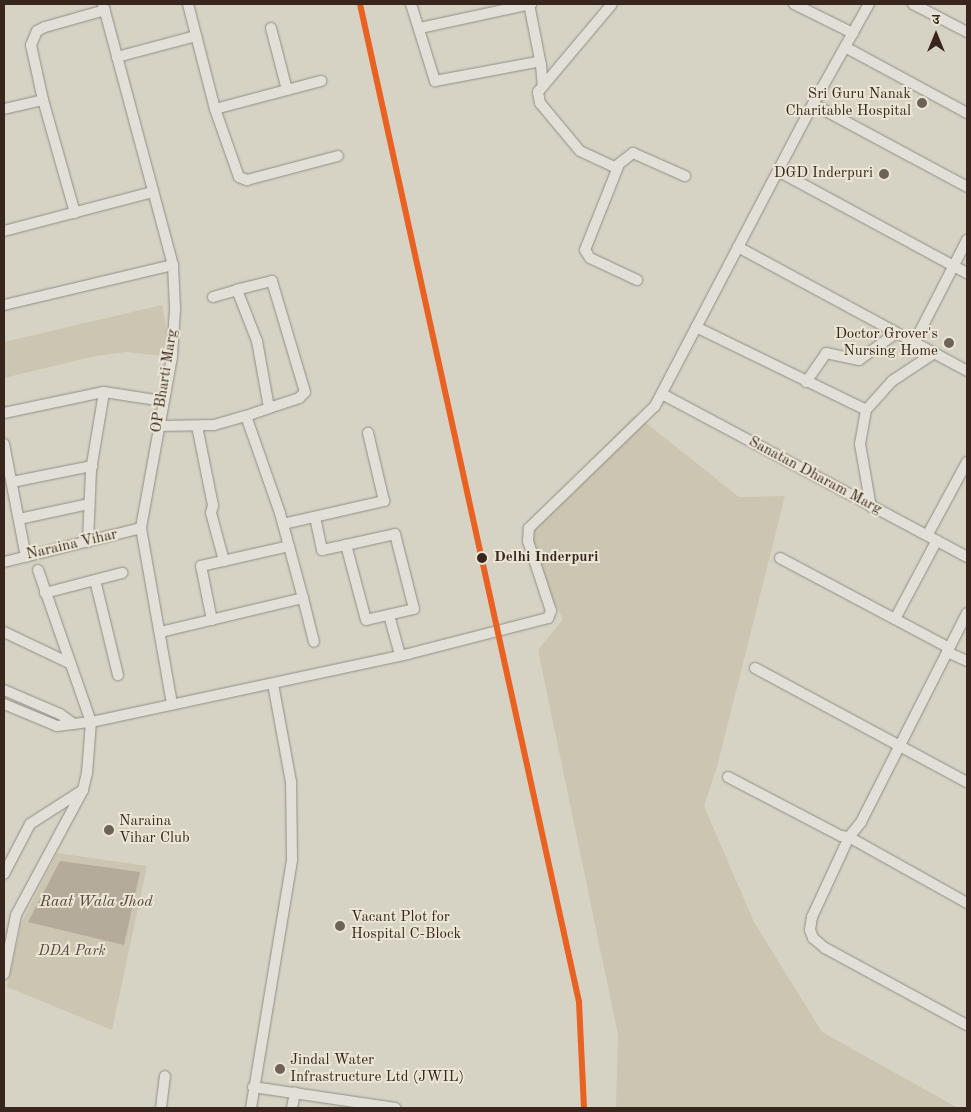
<!DOCTYPE html>
<meta charset="utf-8">
<style>
body{margin:0}
#map{position:relative;width:971px;height:1112px;overflow:hidden;background:#d6d3c5;font-family:"Old Standard TT","Noto Serif Devanagari",serif}
div>[style]{position:absolute}
[style*='--x']{left:calc(var(--x)*1px);top:calc(var(--y)*1px);width:calc(var(--w)*1px);rotate:calc(var(--a)*1deg)}
.green>*{inset:0;background:#cbc5b2}
.water>*{inset:0;background:#b4ab9a}
.roads{filter:drop-shadow(0 0 1px #918d84) drop-shadow(0 0 1px #918d84)}
.street>*{height:10px;margin:-5px;padding:0 5px;transform-origin:5px;border-radius:5px;background:#e1dfd8}
.rail-1>*{height:6px;margin:-3px;padding:0 3px;transform-origin:3px;border-radius:3px;background:#e96222}
.dots>*{width:14px;height:14px;translate:-50% -50%;box-sizing:border-box;border:2px solid #eae5d4;border-radius:50%}
span{translate:-50% -50%;white-space:nowrap;text-align:center;line-height:1.15;-webkit-text-stroke:4px #eae5d4;paint-order:stroke}
.poi-label{font-size:15px;color:#37251e}
.right{translate:-100% -50%;text-align:right}
.left{translate:0 -50%;text-align:left}
.street-label{font-size:15px;color:#37251e}
.stop-label{font-size:15px;color:#37251e;font-weight:700}
.park-label{font-size:15px;color:#5a4a3f;font-style:italic}
.water-label{font-size:16px;color:#58483e;font-style:italic}
.frame{position:absolute;inset:0;border:5px solid #37251e;pointer-events:none}
.north{position:absolute;left:911px;top:10px;width:50px;height:50px;-webkit-text-stroke:4px #eae5d4;paint-order:stroke;rotate:0deg;font-size:14px;font-weight:700;line-height:20px;text-align:center;color:#37251e}
.north::after{content:'';display:block;margin:auto;width:18px;height:22px;background:#37251e;clip-path:polygon(50% 0,100% 100%,50% 72%,0 100%)}
</style>
<div id="map">
<div class="green">
<i style="clip-path:polygon(162px 305px,172px 357px,126px 352px,95px 356px,4px 378px,4px 342px)"></i>
<i style="clip-path:polygon(636px 415px,739px 497px,785px 496px,717px 767px,704px 806px,754px 922px,822px 1032px,958px 1108px,616px 1108px,618px 1035px,538px 650px,563px 619px,524px 542px,525px 526px)"></i>
<i style="clip-path:polygon(57px 853px,147px 866px,112px 1030px,7px 987px,22px 922px)"></i>
</div>
<div class="water">
<i style="clip-path:polygon(60px 861px,140px 872px,124px 945px,28px 922px)"></i>
</div>
<div class="roads">
<div class="street">
<i style="--x:103;--y:4;--w:270;--a:75"></i>
<i style="--x:173;--y:265;--w:44;--a:87.4"></i>
<i style="--x:175;--y:309;--w:48;--a:93.6"></i>
<i style="--x:172;--y:357;--w:174;--a:100.3"></i>
<i style="--x:141;--y:528;--w:179;--a:80"></i>
<i style="--x:188;--y:4;--w:108;--a:75.6"></i>
<i style="--x:215;--y:109;--w:72;--a:70.6"></i>
<i style="--x:239;--y:177;--w:9;--a:21"></i>
<i style="--x:247;--y:180;--w:94;--a:-14.8"></i>
<i style="--x:411;--y:4;--w:81;--a:72.7"></i>
<i style="--x:435;--y:81;--w:104;--a:-10.6"></i>
<i style="--x:537;--y:62;--w:5;--a:37"></i>
<i style="--x:541;--y:65;--w:21;--a:85"></i>
<i style="--x:529;--y:4;--w:62;--a:78.9"></i>
<i style="--x:612;--y:4;--w:115;--a:130.1"></i>
<i style="--x:538;--y:92;--w:11;--a:80"></i>
<i style="--x:540;--y:103;--w:62;--a:50.2"></i>
<i style="--x:580;--y:151;--w:38;--a:25"></i>
<i style="--x:615;--y:167;--w:23;--a:-38"></i>
<i style="--x:633;--y:153;--w:57;--a:23.9"></i>
<i style="--x:794;--y:4;--w:66;--a:26.2"></i>
<i style="--x:913;--y:4;--w:61;--a:27.4"></i>
<i style="--x:271;--y:28;--w:64;--a:75.5"></i>
<i style="--x:420;--y:28;--w:114;--a:-12.2"></i>
<i style="--x:845;--y:47;--w:139;--a:28.4"></i>
<i style="--x:117;--y:57;--w:82;--a:-14.9"></i>
<i style="--x:813;--y:104;--w:175;--a:28.3"></i>
<i style="--x:4;--y:109;--w:40;--a:-13"></i>
<i style="--x:215;--y:109;--w:110;--a:-14.8"></i>
<i style="--x:618;--y:167;--w:89;--a:111.7"></i>
<i style="--x:585;--y:250;--w:9;--a:58"></i>
<i style="--x:590;--y:258;--w:52;--a:25.1"></i>
<i style="--x:778;--y:171;--w:215;--a:28.4"></i>
<i style="--x:75;--y:213;--w:117;--a:-105.8"></i>
<i style="--x:43;--y:100;--w:56;--a:-102.3"></i>
<i style="--x:31;--y:45;--w:15;--a:-67"></i>
<i style="--x:37;--y:31;--w:9;--a:-27"></i>
<i style="--x:45;--y:27;--w:62;--a:-15.8"></i>
<i style="--x:4;--y:231;--w:154;--a:-14.7"></i>
<i style="--x:738;--y:247;--w:260;--a:28.4"></i>
<i style="--x:213;--y:297;--w:25;--a:-16"></i>
<i style="--x:4;--y:305;--w:174;--a:-13.3"></i>
<i style="--x:696;--y:327;--w:189;--a:26"></i>
<i style="--x:914;--y:343;--w:116;--a:-62.8"></i>
<i style="--x:806;--y:382;--w:35;--a:-55"></i>
<i style="--x:826;--y:353;--w:34;--a:12"></i>
<i style="--x:859;--y:360;--w:46;--a:-36.1"></i>
<i style="--x:662;--y:394;--w:346;--a:28.1"></i>
<i style="--x:4;--y:413;--w:102;--a:-11.9"></i>
<i style="--x:104;--y:392;--w:60;--a:8.7"></i>
<i style="--x:246;--y:416;--w:24;--a:-19"></i>
<i style="--x:269;--y:408;--w:32;--a:-18"></i>
<i style="--x:299;--y:398;--w:8;--a:-45"></i>
<i style="--x:305;--y:392;--w:116;--a:-106.6"></i>
<i style="--x:272;--y:281;--w:36;--a:166"></i>
<i style="--x:237;--y:290;--w:55;--a:68.6"></i>
<i style="--x:257;--y:341;--w:68;--a:79.8"></i>
<i style="--x:159;--y:426;--w:55;--a:-1"></i>
<i style="--x:214;--y:425;--w:33;--a:-16"></i>
<i style="--x:246;--y:416;--w:103;--a:70.7"></i>
<i style="--x:280;--y:513;--w:88;--a:74.9"></i>
<i style="--x:303;--y:598;--w:147;--a:166.6"></i>
<i style="--x:197;--y:426;--w:81;--a:78.6"></i>
<i style="--x:213;--y:505;--w:8;--a:104"></i>
<i style="--x:211;--y:513;--w:50;--a:74.8"></i>
<i style="--x:4;--y:444;--w:115;--a:79"></i>
<i style="--x:12;--y:482;--w:82;--a:-11.3"></i>
<i style="--x:871;--y:507;--w:64;--a:-99.9"></i>
<i style="--x:860;--y:444;--w:35;--a:-80"></i>
<i style="--x:866;--y:410;--w:39;--a:-48"></i>
<i style="--x:892;--y:381;--w:49;--a:-33.4"></i>
<i style="--x:315;--y:517;--w:34;--a:78"></i>
<i style="--x:322;--y:550;--w:25;--a:-12"></i>
<i style="--x:19;--y:519;--w:72;--a:-12.1"></i>
<i style="--x:283;--y:524;--w:104;--a:-12.8"></i>
<i style="--x:384;--y:501;--w:70;--a:-103.2"></i>
<i style="--x:395;--y:534;--w:77;--a:75.8"></i>
<i style="--x:414;--y:609;--w:49;--a:167.1"></i>
<i style="--x:366;--y:620;--w:78;--a:-104.9"></i>
<i style="--x:346;--y:545;--w:50;--a:-12.7"></i>
<i style="--x:928;--y:534;--w:82;--a:-61.6"></i>
<i style="--x:88;--y:542;--w:72;--a:-87.6"></i>
<i style="--x:91;--y:470;--w:79;--a:-80.5"></i>
<i style="--x:780;--y:558;--w:191;--a:28"></i>
<i style="--x:4;--y:562;--w:141;--a:-13.9"></i>
<i style="--x:95;--y:580;--w:98;--a:76.4"></i>
<i style="--x:45;--y:593;--w:80;--a:-14.6"></i>
<i style="--x:303;--y:598;--w:45;--a:76"></i>
<i style="--x:389;--y:615;--w:41;--a:74.6"></i>
<i style="--x:895;--y:619;--w:89;--a:-62"></i>
<i style="--x:212;--y:620;--w:55;--a:-101.5"></i>
<i style="--x:201;--y:566;--w:90;--a:-12.8"></i>
<i style="--x:4;--y:632;--w:74;--a:25.5"></i>
<i style="--x:947;--y:652;--w:22;--a:24"></i>
<i style="--x:755;--y:668;--w:241;--a:28.3"></i>
<i style="--x:4;--y:690;--w:61;--a:23.2"></i>
<i style="--x:60;--y:714;--w:17;--a:36"></i>
<i style="--x:4;--y:704;--w:57;--a:22.5"></i>
<i style="--x:57;--y:726;--w:34;--a:-7"></i>
<i style="--x:91;--y:722;--w:324;--a:-12.1"></i>
<i style="--x:408;--y:654;--w:145;--a:-14.4"></i>
<i style="--x:548;--y:618;--w:8;--a:-67"></i>
<i style="--x:551;--y:611;--w:74;--a:-108.2"></i>
<i style="--x:528;--y:541;--w:13;--a:-86"></i>
<i style="--x:529;--y:528;--w:175;--a:-44.1"></i>
<i style="--x:655;--y:406;--w:341;--a:-62.4"></i>
<i style="--x:813;--y:104;--w:115;--a:-60.8"></i>
<i style="--x:728;--y:777;--w:127;--a:27.6"></i>
<i style="--x:841;--y:836;--w:8;--a:7"></i>
<i style="--x:849;--y:837;--w:19;--a:-51"></i>
<i style="--x:861;--y:822;--w:234;--a:-63.1"></i>
<i style="--x:4;--y:874;--w:56;--a:-62.5"></i>
<i style="--x:30;--y:824;--w:63;--a:-32.7"></i>
<i style="--x:83;--y:790;--w:17;--a:-77"></i>
<i style="--x:87;--y:773;--w:51;--a:-85.5"></i>
<i style="--x:91;--y:722;--w:161;--a:-109.2"></i>
<i style="--x:967;--y:903;--w:135;--a:-150.8"></i>
<i style="--x:849;--y:837;--w:88;--a:114.8"></i>
<i style="--x:812;--y:917;--w:13;--a:99"></i>
<i style="--x:810;--y:930;--w:9;--a:69"></i>
<i style="--x:813;--y:938;--w:16;--a:40"></i>
<i style="--x:825;--y:948;--w:162;--a:28.5"></i>
<i style="--x:4;--y:974;--w:60;--a:-78.5"></i>
<i style="--x:16;--y:915;--w:142;--a:-61.8"></i>
<i style="--x:253;--y:1087;--w:144;--a:8.4"></i>
<i style="--x:161;--y:1108;--w:32;--a:-83"></i>
<i style="--x:251;--y:1108;--w:252;--a:-80.6"></i>
<i style="--x:292;--y:859;--w:77;--a:-90.7"></i>
<i style="--x:291;--y:782;--w:100;--a:-100.4"></i>
<i style="--x:292;--y:1108;--w:16;--a:-79"></i>
</div>
</div>
<div class="rail-1">
<i style="--x:360;--y:4;--w:1022;--a:77.62"></i>
<i style="--x:579;--y:1002;--w:106;--a:87.3"></i>
</div>
<div class="dots">
<i style="left:922px;top:103px;background:#6f6258"></i>
<i style="left:884px;top:174px;background:#6f6258"></i>
<i style="left:949px;top:343px;background:#6f6258"></i>
<i style="left:482px;top:558px;background:#37251e"></i>
<i style="left:109px;top:830px;background:#6f6258"></i>
<i style="left:340px;top:926px;background:#6f6258"></i>
<i style="left:280px;top:1069px;background:#6f6258"></i>
</div>
<div class="poi-label">
<span class="right" style="left:911px;top:103px">Sri Guru Nanak<br>Charitable Hospital</span>
<span class="right" style="left:873px;top:174px">DGD Inderpuri</span>
<span class="right" style="left:938px;top:343px">Doctor Grover's<br>Nursing Home</span>
<span class="left" style="left:119px;top:830px">Naraina<br>Vihar Club</span>
<span class="left" style="left:351px;top:926px">Vacant Plot for<br>Hospital C-Block</span>
<span class="left" style="left:290px;top:1069px">Jindal Water<br>Infrastructure Ltd (JWIL)</span>
</div>
<div class="street-label">
<span style="left:165px;top:381px;rotate:-81deg">OP Bharti Marg</span>
<span style="left:815px;top:476px;rotate:28deg">Sanatan Dharam Marg</span>
<span style="left:72px;top:545px;rotate:-13deg">Naraina Vihar</span>
</div>
<div class="stop-label">
<span class="left" style="left:494px;top:558px">Delhi Inderpuri</span>
</div>
<div class="park-label">
<span style="left:72px;top:952px">DDA Park</span>
</div>
<div class="water-label">
<span style="left:96px;top:902px">Raat Wala Jhod</span>
</div>
<div class="frame"></div>
<div class="north">उ</div>
</div>
